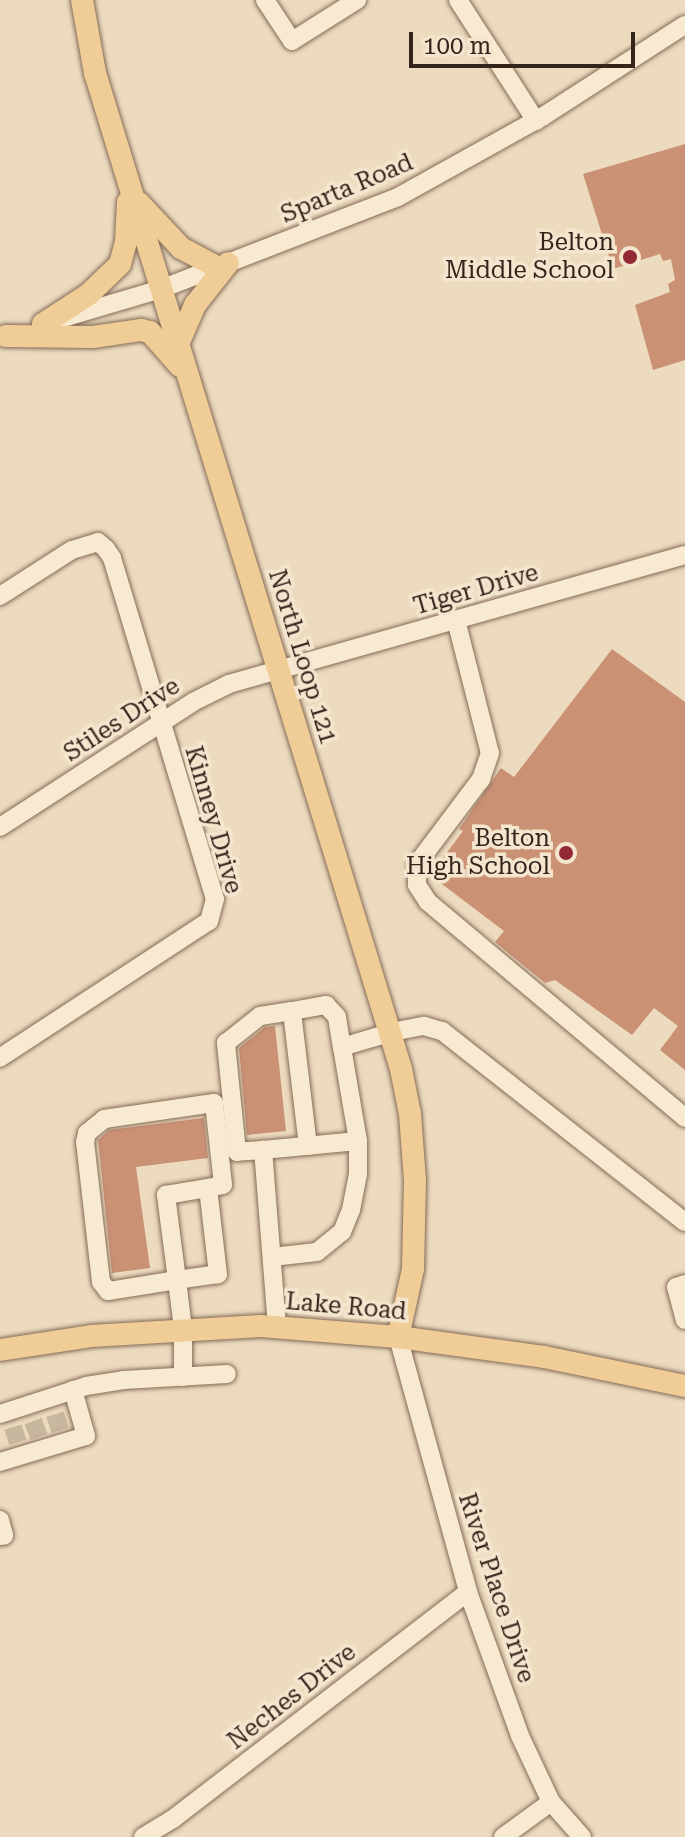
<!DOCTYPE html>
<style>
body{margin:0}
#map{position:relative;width:685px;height:1837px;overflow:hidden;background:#ecdbbf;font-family:"Roboto Serif",serif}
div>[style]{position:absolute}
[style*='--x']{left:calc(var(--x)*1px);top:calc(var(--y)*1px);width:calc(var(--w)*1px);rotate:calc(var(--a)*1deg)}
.building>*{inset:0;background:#ca9175}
.minor-tunnel>*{height:18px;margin-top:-9px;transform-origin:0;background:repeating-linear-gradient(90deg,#c7b79e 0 18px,transparent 0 27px)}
.roads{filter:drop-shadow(0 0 2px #846b58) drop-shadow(0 0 2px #846b58)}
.minor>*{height:18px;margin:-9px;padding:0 9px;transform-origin:9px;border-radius:9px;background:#f8e9d1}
.major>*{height:22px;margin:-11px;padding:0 11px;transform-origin:11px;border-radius:11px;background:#f0cc96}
.dots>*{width:22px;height:22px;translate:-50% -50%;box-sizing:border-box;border:4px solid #f4e6ce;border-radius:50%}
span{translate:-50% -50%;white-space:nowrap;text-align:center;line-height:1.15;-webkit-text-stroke:7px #f4e6ce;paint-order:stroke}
.street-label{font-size:24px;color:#34251c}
.poi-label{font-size:24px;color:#34251c}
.right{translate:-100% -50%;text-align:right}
.scale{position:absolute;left:409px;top:32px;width:226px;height:36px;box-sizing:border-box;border:4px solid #34251c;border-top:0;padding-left:10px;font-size:24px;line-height:28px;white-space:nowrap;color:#34251c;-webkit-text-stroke:6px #f4e6ce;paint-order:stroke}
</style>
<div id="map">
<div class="building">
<i style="clip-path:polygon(685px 144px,685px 360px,653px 370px,635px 305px,670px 292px,668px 284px,675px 280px,671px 259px,663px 261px,660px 254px,613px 269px,583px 174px)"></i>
<i style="clip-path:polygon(612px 649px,685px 702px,685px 1070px,660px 1050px,678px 1026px,654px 1008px,632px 1035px,555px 980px,545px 983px,495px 942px,504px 931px,430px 875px,463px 831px,459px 829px,501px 768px,514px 777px)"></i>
<i style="clip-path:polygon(275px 1026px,286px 1131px,247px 1135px,239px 1048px,265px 1027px)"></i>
<i style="clip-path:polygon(204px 1118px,208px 1158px,136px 1167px,150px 1268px,112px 1273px,98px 1140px,109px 1130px)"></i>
</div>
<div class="minor-tunnel">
<i style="--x:55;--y:1414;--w:17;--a:73"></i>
<i style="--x:33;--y:1421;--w:17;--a:69"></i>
<i style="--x:13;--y:1427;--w:16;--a:72"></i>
</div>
<div class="roads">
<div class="minor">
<i style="--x:265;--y:0;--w:49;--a:56.6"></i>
<i style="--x:292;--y:41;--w:77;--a:-32.2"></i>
<i style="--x:458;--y:0;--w:144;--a:57.2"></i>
<i style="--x:56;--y:320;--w:109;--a:-16.4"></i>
<i style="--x:161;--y:289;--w:254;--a:-21.2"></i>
<i style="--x:398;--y:197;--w:165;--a:-29.1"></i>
<i style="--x:542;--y:117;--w:170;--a:-32.8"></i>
<i style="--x:0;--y:596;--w:85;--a:-32.6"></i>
<i style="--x:72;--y:550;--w:27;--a:-17"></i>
<i style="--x:98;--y:542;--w:11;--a:41"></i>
<i style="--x:106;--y:549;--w:11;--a:56"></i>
<i style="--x:112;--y:558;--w:356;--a:73.2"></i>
<i style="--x:215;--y:899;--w:23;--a:105"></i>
<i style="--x:209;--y:921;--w:250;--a:146.8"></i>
<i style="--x:456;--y:620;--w:137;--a:75.7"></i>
<i style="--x:490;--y:753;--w:28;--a:109"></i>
<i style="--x:481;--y:779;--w:106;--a:127"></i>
<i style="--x:417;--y:864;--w:21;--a:90"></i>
<i style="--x:417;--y:885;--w:20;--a:57"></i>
<i style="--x:428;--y:902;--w:336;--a:40"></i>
<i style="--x:0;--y:827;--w:230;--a:-32.9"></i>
<i style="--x:193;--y:702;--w:40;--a:-26.6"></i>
<i style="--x:229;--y:684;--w:474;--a:-15.8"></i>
<i style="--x:308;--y:1146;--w:136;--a:-96.8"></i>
<i style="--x:292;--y:1011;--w:35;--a:-10"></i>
<i style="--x:326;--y:1005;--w:16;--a:47"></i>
<i style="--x:337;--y:1017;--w:30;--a:81"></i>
<i style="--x:263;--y:1150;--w:26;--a:176"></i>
<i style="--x:237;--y:1152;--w:110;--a:-95.8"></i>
<i style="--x:226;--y:1043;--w:43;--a:-38.5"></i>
<i style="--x:260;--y:1016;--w:32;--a:-9"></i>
<i style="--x:272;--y:1257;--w:45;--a:-6.3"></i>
<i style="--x:317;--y:1252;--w:32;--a:-39"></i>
<i style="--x:342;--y:1232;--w:24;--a:-68"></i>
<i style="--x:351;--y:1210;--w:37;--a:-79"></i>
<i style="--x:358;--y:1174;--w:33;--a:-90"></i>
<i style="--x:685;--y:1284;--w:9;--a:162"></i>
<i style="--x:676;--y:1287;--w:34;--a:75"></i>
<i style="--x:277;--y:1327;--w:178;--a:-94.5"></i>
<i style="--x:263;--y:1150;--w:95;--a:-5.4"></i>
<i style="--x:358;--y:1141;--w:95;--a:-99.7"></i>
<i style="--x:342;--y:1047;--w:52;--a:-16.7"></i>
<i style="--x:392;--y:1032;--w:33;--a:-11"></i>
<i style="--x:424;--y:1026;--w:19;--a:16"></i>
<i style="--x:442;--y:1031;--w:309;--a:38.2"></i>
<i style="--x:398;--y:1337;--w:264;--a:74.6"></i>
<i style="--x:468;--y:1592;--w:153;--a:70.1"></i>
<i style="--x:520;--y:1736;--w:73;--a:64.8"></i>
<i style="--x:551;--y:1802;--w:47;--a:48.5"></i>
<i style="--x:183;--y:1377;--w:48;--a:-90"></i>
<i style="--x:183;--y:1329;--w:49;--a:-97"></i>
<i style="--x:177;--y:1280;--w:86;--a:-97.4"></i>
<i style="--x:166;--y:1195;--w:43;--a:-9.5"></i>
<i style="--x:208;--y:1188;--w:87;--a:83.4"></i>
<i style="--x:218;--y:1274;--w:41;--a:171.7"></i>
<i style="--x:177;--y:1280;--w:70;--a:170.9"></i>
<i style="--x:108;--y:1291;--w:11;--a:-128"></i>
<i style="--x:101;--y:1282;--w:141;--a:-96.5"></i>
<i style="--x:85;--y:1142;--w:9;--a:-77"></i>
<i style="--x:87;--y:1133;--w:22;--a:-39"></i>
<i style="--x:104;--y:1119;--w:111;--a:-8.3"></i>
<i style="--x:214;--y:1103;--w:82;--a:83.7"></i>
<i style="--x:223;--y:1185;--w:15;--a:169"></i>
<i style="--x:0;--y:1414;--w:90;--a:-18"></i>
<i style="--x:86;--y:1386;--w:38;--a:-9"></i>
<i style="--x:124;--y:1380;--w:103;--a:-3.3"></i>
<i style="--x:0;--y:1462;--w:90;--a:-16.8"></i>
<i style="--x:86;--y:1436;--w:48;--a:-105.8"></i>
<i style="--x:0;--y:1520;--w:16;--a:75"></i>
<i style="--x:4;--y:1535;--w:4;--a:166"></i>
<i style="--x:143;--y:1837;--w:35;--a:-31"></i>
<i style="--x:173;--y:1819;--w:372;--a:-37.6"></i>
<i style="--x:503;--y:1837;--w:59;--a:-36.1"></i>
</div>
<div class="major">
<i style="--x:82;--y:0;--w:74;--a:79.9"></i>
<i style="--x:95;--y:73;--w:1042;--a:72.92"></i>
<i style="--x:401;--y:1069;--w:46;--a:78.7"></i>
<i style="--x:410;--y:1114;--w:66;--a:85.7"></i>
<i style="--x:415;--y:1180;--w:89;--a:91.3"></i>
<i style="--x:413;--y:1269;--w:70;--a:102.4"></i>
<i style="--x:139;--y:203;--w:62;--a:47"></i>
<i style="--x:181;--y:248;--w:41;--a:27.8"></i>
<i style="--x:43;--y:324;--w:55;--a:-33.1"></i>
<i style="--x:89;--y:294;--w:43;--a:-44.1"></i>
<i style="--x:120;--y:264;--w:23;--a:-75"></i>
<i style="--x:126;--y:242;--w:40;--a:-87.1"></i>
<i style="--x:6;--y:336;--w:87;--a:0.7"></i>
<i style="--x:93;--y:337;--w:49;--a:-8.3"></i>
<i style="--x:141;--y:330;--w:9;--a:13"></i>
<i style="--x:150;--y:332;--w:45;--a:48.6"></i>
<i style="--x:178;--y:344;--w:43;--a:-66.4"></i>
<i style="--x:195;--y:305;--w:53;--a:-51.8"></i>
<i style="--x:0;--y:1350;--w:92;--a:-8.7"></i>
<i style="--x:91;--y:1336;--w:170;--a:-3.4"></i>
<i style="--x:261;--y:1326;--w:137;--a:4.6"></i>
<i style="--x:398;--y:1337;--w:147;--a:7.8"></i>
<i style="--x:544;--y:1357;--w:144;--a:11.6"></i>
</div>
</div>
<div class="dots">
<i style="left:630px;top:257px;background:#922934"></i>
<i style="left:566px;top:853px;background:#922934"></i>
</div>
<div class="street-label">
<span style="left:347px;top:189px;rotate:-23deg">Sparta Road</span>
<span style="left:476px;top:590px;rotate:-16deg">Tiger Drive</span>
<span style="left:302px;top:657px;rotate:73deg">North Loop 121</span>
<span style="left:122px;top:720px;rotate:-33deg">Stiles Drive</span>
<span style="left:213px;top:820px;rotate:74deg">Kinney Drive</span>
<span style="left:346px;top:1307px;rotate:5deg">Lake Road</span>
<span style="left:496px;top:1588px;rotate:72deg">River Place Drive</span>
<span style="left:292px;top:1697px;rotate:-38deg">Neches Drive</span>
</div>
<div class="poi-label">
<span class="right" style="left:614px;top:257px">Belton<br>Middle School</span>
<span class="right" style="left:550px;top:853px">Belton<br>High School</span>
</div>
<div class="scale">100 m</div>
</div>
